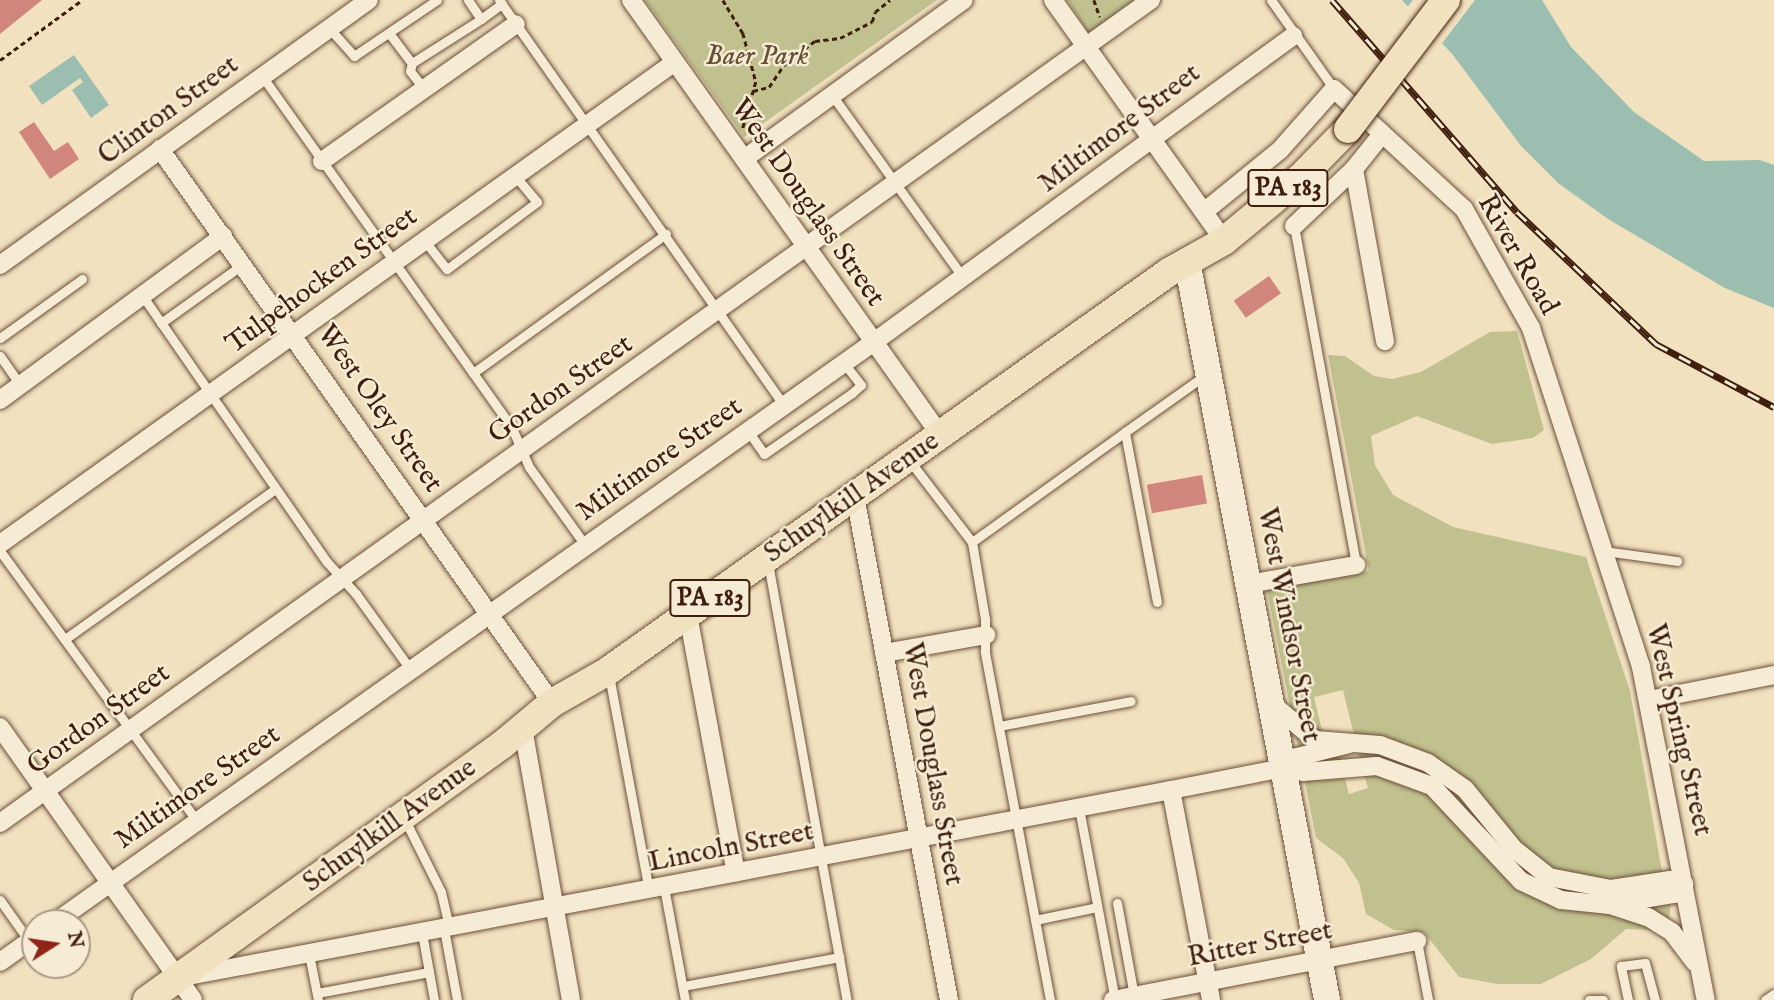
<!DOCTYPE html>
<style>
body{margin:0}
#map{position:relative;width:1774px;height:1000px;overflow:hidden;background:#f1e1bf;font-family:"IM FELL English",serif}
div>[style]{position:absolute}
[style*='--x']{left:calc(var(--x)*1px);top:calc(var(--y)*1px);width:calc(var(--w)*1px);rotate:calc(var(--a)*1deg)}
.green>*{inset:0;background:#c0c18e}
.water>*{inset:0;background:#9bbeb0}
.pier>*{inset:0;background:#f1e1bf}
.building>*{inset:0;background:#d1867d;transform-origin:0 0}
.path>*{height:2.5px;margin-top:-1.25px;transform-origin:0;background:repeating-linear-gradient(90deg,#401e0d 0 5px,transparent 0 8.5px)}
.roads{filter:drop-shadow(0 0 2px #6c4f3a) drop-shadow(0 0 2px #6c4f3a)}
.service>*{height:9px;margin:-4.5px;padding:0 4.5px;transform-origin:4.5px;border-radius:4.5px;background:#f6ecd5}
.minor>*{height:18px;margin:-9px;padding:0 9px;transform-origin:9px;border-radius:9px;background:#f6ecd5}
.secondary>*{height:26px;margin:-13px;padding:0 13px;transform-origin:13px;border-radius:13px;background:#f6ecd5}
.primary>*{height:28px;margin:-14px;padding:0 14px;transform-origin:14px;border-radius:14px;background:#f1e1bf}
.rail>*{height:7px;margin-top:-3.5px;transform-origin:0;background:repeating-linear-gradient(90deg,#f6ecd5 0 13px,#401e0d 0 26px);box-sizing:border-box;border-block:2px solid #401e0d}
.bridges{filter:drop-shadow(0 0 2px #401e0d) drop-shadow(0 0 2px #401e0d)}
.primary-bridge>*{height:28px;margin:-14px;padding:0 14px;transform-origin:14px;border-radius:14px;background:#f1e1bf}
span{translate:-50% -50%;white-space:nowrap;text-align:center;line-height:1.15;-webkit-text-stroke:5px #f6ecd5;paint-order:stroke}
.shield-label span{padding:2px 5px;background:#f6ecd5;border:2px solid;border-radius:5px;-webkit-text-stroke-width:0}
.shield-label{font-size:26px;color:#401e0d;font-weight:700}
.park-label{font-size:28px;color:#664f34;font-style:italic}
.street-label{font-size:28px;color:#401e0d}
.north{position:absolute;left:21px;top:909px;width:70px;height:70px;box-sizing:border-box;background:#f6ecd5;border:2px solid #ad9a85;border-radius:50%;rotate:78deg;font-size:19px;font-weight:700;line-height:28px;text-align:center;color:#401e0d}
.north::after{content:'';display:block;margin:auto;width:24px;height:32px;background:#8f2418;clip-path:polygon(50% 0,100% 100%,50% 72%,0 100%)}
</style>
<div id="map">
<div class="green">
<i style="clip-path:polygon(645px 0,937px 0,744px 137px)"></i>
<i style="clip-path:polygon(1067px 0,1139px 0,1090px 35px)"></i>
<i style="clip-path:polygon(evenodd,1517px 331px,1544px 430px,1533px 438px,1492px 444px,1417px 416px,1371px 436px,1375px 465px,1393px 495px,1453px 527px,1586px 557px,1630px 691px,1663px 877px,1672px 896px,1668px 924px,1652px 930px,1626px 929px,1591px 959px,1541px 984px,1497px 984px,1459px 977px,1424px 932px,1394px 930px,1366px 914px,1359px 883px,1343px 858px,1316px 838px,1267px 590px,1369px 571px,1328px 355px,1345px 356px,1374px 376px,1392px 379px,1421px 372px,1490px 332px,1517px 331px,1343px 690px,1355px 739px,1326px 747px,1314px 697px,1343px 690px,1517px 331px,1357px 747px,1368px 788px,1349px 794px,1338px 752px,1357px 747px)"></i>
</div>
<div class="water">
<i style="clip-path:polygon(1402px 0,1542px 0,1571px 47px,1634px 112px,1704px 161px,1760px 160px,1774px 165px,1774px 308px,1725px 288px,1608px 219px,1558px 183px,1521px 146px,1453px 55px)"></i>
<i style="clip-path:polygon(74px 55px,109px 105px,91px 118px,72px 90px,83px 82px,80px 78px,42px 105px,29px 86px)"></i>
</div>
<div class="pier">
<i style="clip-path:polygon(1413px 0,1475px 0,1440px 46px,1406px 9px)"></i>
</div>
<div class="building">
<i style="clip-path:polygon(0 0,42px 0,0 34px)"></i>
<i style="clip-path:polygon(34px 122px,54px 151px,68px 142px,79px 159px,50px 179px,19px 132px)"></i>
<i style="left:1269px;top:276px;width:21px;height:43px;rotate:55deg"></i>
<i style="left:1202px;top:475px;width:29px;height:56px;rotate:80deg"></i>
</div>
<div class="path">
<i style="--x:723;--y:0;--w:39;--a:59"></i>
<i style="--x:743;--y:33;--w:51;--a:75.1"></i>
<i style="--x:756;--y:82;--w:48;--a:105.8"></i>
<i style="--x:1094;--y:0;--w:18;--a:71"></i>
<i style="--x:0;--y:60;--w:102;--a:-36.2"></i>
<i style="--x:753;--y:91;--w:16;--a:-14"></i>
<i style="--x:769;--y:87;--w:27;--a:-56"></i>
<i style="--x:784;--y:65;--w:39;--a:-38"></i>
<i style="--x:815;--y:41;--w:25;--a:-7"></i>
<i style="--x:840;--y:38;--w:36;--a:-27"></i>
<i style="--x:872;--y:22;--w:10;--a:-73"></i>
<i style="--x:875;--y:12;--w:19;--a:-39"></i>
</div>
<div class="roads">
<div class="service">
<i style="--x:468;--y:0;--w:23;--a:56"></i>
<i style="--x:481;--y:19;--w:26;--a:-36"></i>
<i style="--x:499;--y:0;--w:495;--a:54.9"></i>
<i style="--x:1271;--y:0;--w:109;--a:54.7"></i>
<i style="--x:329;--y:28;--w:38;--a:48"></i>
<i style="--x:354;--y:56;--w:100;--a:-34"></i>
<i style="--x:389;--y:33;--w:38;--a:53"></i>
<i style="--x:412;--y:63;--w:82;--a:-32.5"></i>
<i style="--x:412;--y:63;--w:8;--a:104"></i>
<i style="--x:410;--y:71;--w:23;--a:52"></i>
<i style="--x:262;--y:76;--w:432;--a:54.6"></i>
<i style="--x:512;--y:428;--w:43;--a:66.4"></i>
<i style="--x:529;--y:467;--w:96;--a:54.3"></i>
<i style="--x:832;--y:95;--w:224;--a:54.3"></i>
<i style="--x:1294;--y:226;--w:345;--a:79.6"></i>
<i style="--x:424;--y:240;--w:37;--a:52"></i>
<i style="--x:447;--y:269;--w:112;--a:-36.7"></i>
<i style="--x:537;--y:202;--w:34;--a:-130"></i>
<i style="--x:144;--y:298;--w:321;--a:55.3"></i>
<i style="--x:327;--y:562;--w:43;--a:47.8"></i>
<i style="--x:356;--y:594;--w:92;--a:54.2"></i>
<i style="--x:161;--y:323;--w:101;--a:-35.7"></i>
<i style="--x:0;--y:338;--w:101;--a:-35.7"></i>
<i style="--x:0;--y:356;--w:37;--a:55"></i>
<i style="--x:473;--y:373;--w:238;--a:-35.8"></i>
<i style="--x:748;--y:431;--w:28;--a:55"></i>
<i style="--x:764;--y:454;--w:107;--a:-34.7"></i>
<i style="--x:852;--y:393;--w:12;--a:-42"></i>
<i style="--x:861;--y:385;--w:28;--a:-128"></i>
<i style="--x:909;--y:460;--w:103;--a:52.5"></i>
<i style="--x:0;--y:551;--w:334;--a:53.9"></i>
<i style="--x:1604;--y:551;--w:74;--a:7.8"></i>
<i style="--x:768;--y:563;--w:444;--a:79.8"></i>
<i style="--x:1157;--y:602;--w:173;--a:-100.7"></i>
<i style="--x:1125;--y:432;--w:97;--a:-35.3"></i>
<i style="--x:65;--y:639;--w:258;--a:-35.5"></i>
<i style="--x:609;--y:675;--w:219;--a:79.5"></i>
<i style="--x:999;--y:726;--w:134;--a:-10.7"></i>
<i style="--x:1079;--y:808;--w:195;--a:79.4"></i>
<i style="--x:404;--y:818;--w:83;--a:63.4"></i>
<i style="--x:441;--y:892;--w:36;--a:77"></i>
<i style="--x:664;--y:887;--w:115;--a:79.5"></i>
<i style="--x:0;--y:900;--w:50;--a:54.7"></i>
<i style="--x:1117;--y:903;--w:95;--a:79.6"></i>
<i style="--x:1035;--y:920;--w:63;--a:-11.8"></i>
<i style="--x:444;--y:929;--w:72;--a:79.6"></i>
<i style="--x:422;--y:933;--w:68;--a:79.8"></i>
<i style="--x:1417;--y:941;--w:60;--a:79.4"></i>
<i style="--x:309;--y:954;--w:47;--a:78.9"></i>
<i style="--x:683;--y:986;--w:159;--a:-10.5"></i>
<i style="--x:317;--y:993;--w:114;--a:-10.6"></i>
<i style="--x:1050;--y:1000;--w:355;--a:-100.6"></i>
<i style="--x:985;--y:651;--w:32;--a:-90"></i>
<i style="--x:985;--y:619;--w:78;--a:-99.6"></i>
<i style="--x:972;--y:542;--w:188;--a:-35.7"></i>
<i style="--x:1589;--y:1000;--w:14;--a:0"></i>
<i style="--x:1628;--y:1000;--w:35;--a:-102"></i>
<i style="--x:1621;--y:966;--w:24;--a:-7"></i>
<i style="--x:1645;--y:963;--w:38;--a:75"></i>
<i style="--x:1765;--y:1000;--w:11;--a:-34"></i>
</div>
<div class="minor">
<i style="--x:631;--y:0;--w:535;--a:54.59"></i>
<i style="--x:1053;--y:0;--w:296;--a:54.6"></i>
<i style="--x:160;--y:149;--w:679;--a:54.72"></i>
<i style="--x:744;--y:159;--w:271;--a:-35.9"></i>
<i style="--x:322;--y:161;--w:237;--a:-35.2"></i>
<i style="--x:1354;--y:169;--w:175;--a:79.8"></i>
<i style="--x:1205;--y:211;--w:97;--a:-39.1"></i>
<i style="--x:1280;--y:150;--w:81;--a:-48.5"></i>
<i style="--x:1334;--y:89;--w:177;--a:42.7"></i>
<i style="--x:1464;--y:209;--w:137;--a:60.6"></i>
<i style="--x:1531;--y:328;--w:356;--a:72"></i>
<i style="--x:1641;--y:667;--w:339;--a:79"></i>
<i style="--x:1294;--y:226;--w:83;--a:-43.5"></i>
<i style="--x:1354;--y:169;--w:45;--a:-51.3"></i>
<i style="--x:0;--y:265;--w:454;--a:-35.7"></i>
<i style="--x:0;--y:400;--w:277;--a:-36.3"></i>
<i style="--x:855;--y:496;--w:513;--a:79.44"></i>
<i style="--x:0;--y:544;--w:829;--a:-35.53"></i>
<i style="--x:1248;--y:584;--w:110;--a:-10"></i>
<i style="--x:688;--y:615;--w:262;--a:79.5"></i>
<i style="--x:884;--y:653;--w:104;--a:-10"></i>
<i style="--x:1649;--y:700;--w:127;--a:-11.3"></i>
<i style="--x:1272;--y:704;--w:56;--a:39.9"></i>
<i style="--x:1315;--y:740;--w:65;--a:4.4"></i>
<i style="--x:1380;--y:745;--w:51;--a:20.6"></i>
<i style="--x:1428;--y:763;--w:45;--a:35.1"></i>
<i style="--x:1465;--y:789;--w:77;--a:50.8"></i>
<i style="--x:1514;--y:849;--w:45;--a:38.7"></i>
<i style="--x:1549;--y:877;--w:63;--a:11"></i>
<i style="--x:1611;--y:889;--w:60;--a:-8.7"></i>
<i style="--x:1670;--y:880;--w:15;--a:16"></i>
<i style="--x:0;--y:727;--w:334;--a:54.7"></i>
<i style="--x:523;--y:728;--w:276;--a:80"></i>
<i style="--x:1292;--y:765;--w:13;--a:32"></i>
<i style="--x:1303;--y:772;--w:74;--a:-4.6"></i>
<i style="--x:1377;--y:766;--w:59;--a:20"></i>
<i style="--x:1432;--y:786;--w:130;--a:46.9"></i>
<i style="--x:1521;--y:881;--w:44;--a:25.4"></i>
<i style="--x:1561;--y:900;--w:49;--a:5.8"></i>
<i style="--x:1610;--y:905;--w:40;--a:18"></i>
<i style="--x:1648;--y:917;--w:28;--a:32"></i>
<i style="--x:1672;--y:932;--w:38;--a:53"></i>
<i style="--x:1171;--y:790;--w:214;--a:79.2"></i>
<i style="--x:0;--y:823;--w:1415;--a:-35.57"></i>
<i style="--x:1614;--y:904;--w:61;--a:-9.5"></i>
<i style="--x:1674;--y:894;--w:9;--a:-72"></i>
<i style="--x:54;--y:923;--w:1005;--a:-35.32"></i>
<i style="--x:874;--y:342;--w:519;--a:-36.14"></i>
<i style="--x:0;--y:962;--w:43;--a:-35.5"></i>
<i style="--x:188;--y:976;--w:1000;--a:-10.71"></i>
<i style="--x:1171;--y:790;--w:114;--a:-11.1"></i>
<i style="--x:1283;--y:768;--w:9;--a:-18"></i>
<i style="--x:1292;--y:765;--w:9;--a:-58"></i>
<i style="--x:1297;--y:757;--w:54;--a:-14"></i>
<i style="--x:1113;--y:1000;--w:310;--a:-11"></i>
</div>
<div class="secondary">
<i style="--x:1187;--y:261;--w:752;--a:79.27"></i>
</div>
<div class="primary">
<i style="--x:147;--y:1000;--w:437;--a:-35.7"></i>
<i style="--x:502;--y:745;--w:65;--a:-40"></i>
<i style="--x:552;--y:703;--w:64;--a:-29.7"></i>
<i style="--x:608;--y:671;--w:688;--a:-35.42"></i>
<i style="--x:1169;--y:272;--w:63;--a:-29.4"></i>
<i style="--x:1224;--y:241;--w:100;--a:-39.7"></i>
<i style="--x:1301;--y:177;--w:67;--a:-45.6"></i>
</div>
</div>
<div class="rail">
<i style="--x:1332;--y:0;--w:281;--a:48.9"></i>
<i style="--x:1517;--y:212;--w:192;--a:43.5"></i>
<i style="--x:1656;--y:344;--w:134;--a:28.1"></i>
</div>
<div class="bridges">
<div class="primary-bridge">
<i style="--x:1348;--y:129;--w:162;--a:-52.8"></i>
</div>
</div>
<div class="shield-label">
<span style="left:1288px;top:188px">PA 183</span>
<span style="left:710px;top:598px">PA 183</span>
</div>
<div class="park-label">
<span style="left:757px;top:57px">Baer Park</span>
</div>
<div class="street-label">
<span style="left:169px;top:111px;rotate:-36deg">Clinton Street</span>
<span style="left:1120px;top:129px;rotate:-37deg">Miltimore Street</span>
<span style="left:807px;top:203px;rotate:55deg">West Douglass Street</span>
<span style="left:1517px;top:255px;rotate:60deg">River Road</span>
<span style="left:322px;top:281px;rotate:-36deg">Tulpehocken Street</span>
<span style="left:561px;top:390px;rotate:-35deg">Gordon Street</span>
<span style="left:379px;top:409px;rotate:55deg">West Oley Street</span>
<span style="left:660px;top:460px;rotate:-35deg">Miltimore Street</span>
<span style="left:852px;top:498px;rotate:-35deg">Schuylkill Avenue</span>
<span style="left:1288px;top:625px;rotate:79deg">West Windsor Street</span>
<span style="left:99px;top:720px;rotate:-36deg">Gordon Street</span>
<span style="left:1678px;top:730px;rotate:77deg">West Spring Street</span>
<span style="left:932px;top:764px;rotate:80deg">West Douglass Street</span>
<span style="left:198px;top:788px;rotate:-35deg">Miltimore Street</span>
<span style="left:390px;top:826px;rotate:-36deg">Schuylkill Avenue</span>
<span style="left:731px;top:848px;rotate:-11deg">Lincoln Street</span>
<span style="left:1260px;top:945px;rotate:-11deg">Ritter Street</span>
</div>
<div class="north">N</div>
</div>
